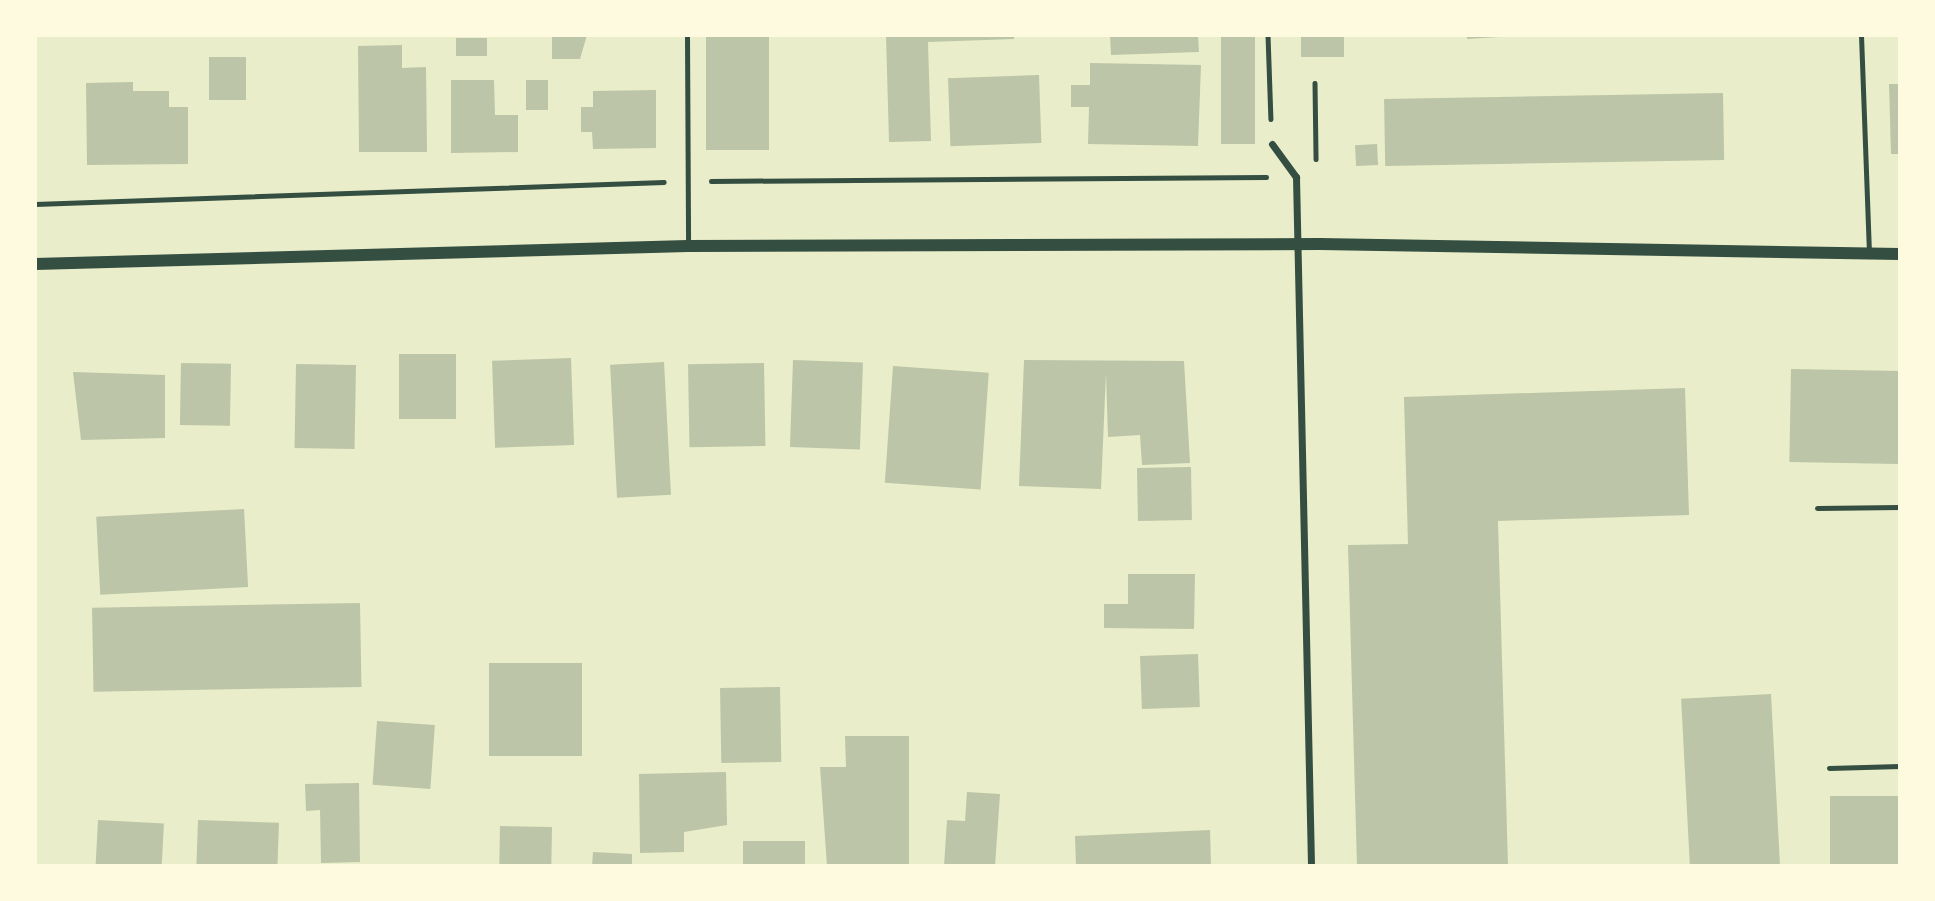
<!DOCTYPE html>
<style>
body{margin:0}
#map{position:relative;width:1935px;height:901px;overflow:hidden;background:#e9edc9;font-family:Raleway,sans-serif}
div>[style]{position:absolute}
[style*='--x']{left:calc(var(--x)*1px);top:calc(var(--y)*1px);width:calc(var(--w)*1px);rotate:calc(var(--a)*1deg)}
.building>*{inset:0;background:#bcc5a7;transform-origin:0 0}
.path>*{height:4.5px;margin:-2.25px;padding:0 2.25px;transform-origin:2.25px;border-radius:2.25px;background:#344e41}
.service>*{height:5px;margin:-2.5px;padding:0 2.5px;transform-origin:2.5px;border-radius:2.5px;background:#344e41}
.minor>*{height:7px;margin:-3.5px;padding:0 3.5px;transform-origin:3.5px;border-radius:3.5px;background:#344e41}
.tertiary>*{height:12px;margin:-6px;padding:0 6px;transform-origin:6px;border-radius:6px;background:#344e41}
span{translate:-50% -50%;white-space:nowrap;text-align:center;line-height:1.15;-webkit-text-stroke:6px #fefae0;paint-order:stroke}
.frame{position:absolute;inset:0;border:37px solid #fefae0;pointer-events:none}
</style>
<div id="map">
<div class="building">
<i style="clip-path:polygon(552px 35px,587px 35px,580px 59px,552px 59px)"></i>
<i style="left:706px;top:35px;width:63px;height:115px"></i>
<i style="clip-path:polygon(886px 35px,1014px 35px,1014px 39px,928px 42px,931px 141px,889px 142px)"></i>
<i style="clip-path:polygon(1110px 35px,1198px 35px,1199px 52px,1111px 55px)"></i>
<i style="left:1221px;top:35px;width:34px;height:109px"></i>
<i style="left:1301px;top:35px;width:43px;height:22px"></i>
<i style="clip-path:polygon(1467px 35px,1499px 35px,1499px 37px,1467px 39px)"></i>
<i style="left:456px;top:38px;width:31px;height:18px"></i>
<i style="clip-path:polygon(402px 45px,402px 68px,426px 67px,427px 152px,359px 152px,358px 46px)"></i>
<i style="left:209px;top:57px;width:37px;height:43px"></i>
<i style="clip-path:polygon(1090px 63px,1201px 65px,1198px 146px,1088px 144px,1089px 107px,1071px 107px,1071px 85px,1090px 85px)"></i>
<i style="left:1039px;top:75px;width:68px;height:91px;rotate:88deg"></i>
<i style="clip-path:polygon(451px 80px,494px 80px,495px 115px,518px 115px,518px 152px,451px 153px)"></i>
<i style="left:526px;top:80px;width:22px;height:30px"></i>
<i style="clip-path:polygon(133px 82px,133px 91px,169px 91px,169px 107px,188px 107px,188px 164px,87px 165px,86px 83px)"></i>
<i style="clip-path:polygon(1889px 84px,1900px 84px,1900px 154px,1891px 154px)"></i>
<i style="clip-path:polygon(656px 90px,656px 148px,593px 149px,592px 132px,581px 132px,581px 107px,593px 107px,593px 91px)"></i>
<i style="left:1723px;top:93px;width:67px;height:339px;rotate:89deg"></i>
<i style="left:1377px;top:144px;width:21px;height:22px;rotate:87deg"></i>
<i style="left:399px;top:354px;width:57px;height:65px"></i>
<i style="left:571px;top:358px;width:87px;height:79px;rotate:88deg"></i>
<i style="left:793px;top:360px;width:70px;height:87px;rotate:2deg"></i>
<i style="clip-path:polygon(1024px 360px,1184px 361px,1190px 463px,1142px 465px,1140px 435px,1108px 437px,1106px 373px,1101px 489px,1019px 486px)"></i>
<i style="left:664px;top:362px;width:133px;height:54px;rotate:87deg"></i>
<i style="left:181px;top:363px;width:50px;height:62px;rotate:1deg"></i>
<i style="left:764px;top:363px;width:83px;height:76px;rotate:89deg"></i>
<i style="left:296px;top:364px;width:60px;height:84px;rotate:1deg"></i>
<i style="left:893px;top:366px;width:96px;height:117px;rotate:4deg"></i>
<i style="left:1791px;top:369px;width:109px;height:93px;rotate:1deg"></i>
<i style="clip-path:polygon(73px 372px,165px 375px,165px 438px,81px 440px)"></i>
<i style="clip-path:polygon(1685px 388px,1689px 515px,1498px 521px,1508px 866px,1357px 866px,1348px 545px,1408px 544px,1404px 397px)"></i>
<i style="left:1191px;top:467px;width:53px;height:54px;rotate:89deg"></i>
<i style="left:244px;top:509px;width:78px;height:148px;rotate:87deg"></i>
<i style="clip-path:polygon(1128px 574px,1195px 574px,1194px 629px,1104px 628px,1104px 604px,1128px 604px)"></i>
<i style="left:360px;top:603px;width:84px;height:268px;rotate:89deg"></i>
<i style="left:1198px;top:654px;width:53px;height:58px;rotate:88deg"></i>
<i style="left:582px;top:663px;width:93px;height:93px;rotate:90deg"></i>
<i style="left:780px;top:687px;width:75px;height:60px;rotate:89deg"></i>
<i style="left:1771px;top:694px;width:172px;height:90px;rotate:87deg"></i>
<i style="left:377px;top:721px;width:58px;height:64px;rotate:4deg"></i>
<i style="clip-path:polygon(845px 736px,909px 736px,909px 866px,827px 866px,820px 767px,846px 767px)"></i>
<i style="clip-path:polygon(726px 772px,727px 825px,684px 832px,684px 852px,640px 853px,639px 774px)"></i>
<i style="clip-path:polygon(359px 783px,360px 862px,321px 863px,320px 810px,306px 811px,305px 784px)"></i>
<i style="clip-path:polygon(967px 792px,1000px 794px,995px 866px,944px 866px,947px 820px,965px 821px)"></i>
<i style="left:1900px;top:796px;width:70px;height:70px;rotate:90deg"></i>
<i style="left:98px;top:820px;width:66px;height:46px;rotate:3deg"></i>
<i style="left:198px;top:820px;width:81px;height:46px;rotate:2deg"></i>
<i style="left:500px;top:826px;width:52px;height:40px;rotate:1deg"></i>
<i style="clip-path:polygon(1210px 830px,1211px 866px,1076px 866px,1075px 836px)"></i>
<i style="left:805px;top:841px;width:25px;height:62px;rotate:90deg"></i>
<i style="clip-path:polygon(593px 852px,632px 854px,632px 866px,592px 866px)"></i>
</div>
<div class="path">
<i style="--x:1268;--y:35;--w:84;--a:88"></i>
<i style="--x:1315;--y:83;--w:76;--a:89.2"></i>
<i style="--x:711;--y:181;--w:555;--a:-0.41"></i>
<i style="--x:35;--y:204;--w:629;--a:-2"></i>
</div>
<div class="service">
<i style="--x:687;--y:35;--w:211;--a:89.7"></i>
<i style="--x:1861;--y:35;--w:219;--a:87.9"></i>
<i style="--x:1817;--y:508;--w:83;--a:-0.7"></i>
<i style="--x:1829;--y:768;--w:71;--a:-1.6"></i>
</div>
<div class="minor">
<i style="--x:1272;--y:144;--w:41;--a:54"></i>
<i style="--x:1296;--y:177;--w:689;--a:88.75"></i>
</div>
<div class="tertiary">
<i style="--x:35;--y:264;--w:653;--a:-1.58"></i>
<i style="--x:688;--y:246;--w:632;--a:-0.18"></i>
<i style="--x:1320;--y:244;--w:580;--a:0.99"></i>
</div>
<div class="frame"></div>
</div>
